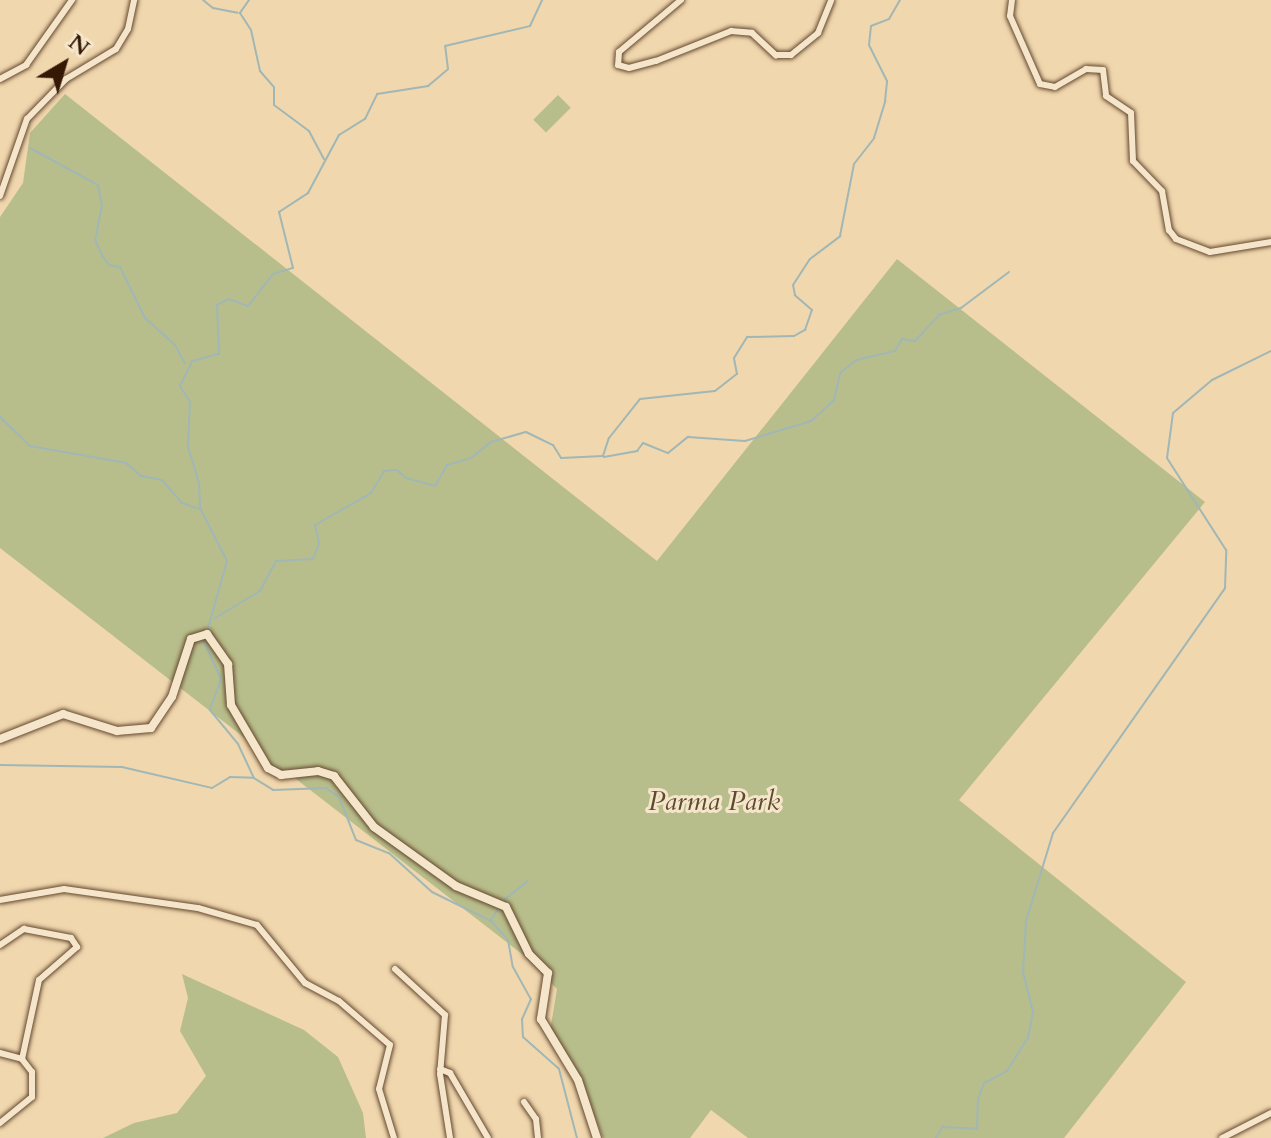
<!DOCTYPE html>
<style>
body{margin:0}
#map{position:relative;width:1271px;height:1138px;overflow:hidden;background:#f0d7ae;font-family:Cardo,serif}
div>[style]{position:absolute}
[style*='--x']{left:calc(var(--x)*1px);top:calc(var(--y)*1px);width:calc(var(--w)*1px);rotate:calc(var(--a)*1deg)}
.green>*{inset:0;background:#b8be8b;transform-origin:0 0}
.stream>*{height:2px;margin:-1px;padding:0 1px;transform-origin:1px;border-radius:1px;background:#a0b7b6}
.roads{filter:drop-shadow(0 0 2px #64482e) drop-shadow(0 0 2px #64482e)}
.minor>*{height:6px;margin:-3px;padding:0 3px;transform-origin:3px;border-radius:3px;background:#f5e5ca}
.secondary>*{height:8px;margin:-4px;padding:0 4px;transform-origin:4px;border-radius:4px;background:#f5e5ca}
span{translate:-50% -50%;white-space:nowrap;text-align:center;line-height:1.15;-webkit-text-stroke:6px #f5e5ca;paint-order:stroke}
.park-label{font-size:28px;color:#5c4b2c;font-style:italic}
.north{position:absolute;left:24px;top:24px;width:80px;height:80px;-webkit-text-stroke:6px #f5e5ca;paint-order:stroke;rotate:38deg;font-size:22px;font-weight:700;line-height:32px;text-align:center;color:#351904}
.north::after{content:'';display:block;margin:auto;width:28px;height:36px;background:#351904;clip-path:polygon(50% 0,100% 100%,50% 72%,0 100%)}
</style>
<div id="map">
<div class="green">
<i style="clip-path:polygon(65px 94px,657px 561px,897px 259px,1205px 502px,959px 800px,1186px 982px,1064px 1138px,748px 1138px,711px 1110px,690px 1138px,603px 1138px,586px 1094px,550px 1031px,557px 989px,522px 954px,287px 772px,276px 773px,264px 753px,0 548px,0 217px,23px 183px,30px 133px)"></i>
<i style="left:558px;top:95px;width:18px;height:35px;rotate:45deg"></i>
<i style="clip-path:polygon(182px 974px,304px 1030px,338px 1057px,363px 1113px,366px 1138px,103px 1138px,134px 1123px,177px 1113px,206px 1076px,180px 1031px,188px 998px)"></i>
</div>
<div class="stream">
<i style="--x:203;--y:0;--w:13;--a:39"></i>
<i style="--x:213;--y:8;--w:25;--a:11"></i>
<i style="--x:249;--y:0;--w:16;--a:125"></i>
<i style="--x:240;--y:13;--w:20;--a:57"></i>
<i style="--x:251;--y:30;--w:42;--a:77.6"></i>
<i style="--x:260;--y:71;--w:21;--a:49"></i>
<i style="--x:274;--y:87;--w:18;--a:90"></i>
<i style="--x:274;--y:105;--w:44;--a:36.6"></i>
<i style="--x:309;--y:131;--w:32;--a:62"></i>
<i style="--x:30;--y:148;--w:77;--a:28.6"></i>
<i style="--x:98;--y:185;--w:20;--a:79"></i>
<i style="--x:102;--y:205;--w:36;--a:101"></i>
<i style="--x:95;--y:240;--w:19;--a:65"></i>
<i style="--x:103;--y:257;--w:10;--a:53"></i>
<i style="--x:109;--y:265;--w:11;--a:10"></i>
<i style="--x:120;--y:267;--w:57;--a:63.9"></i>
<i style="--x:145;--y:318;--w:40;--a:42"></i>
<i style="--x:175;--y:345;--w:21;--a:62"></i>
<i style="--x:0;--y:417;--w:42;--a:44"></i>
<i style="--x:30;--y:446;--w:97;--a:10"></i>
<i style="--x:126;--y:463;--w:20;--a:41"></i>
<i style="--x:141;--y:476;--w:21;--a:11"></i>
<i style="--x:162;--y:480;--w:30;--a:49"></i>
<i style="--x:182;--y:503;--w:18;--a:19"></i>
<i style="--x:604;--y:457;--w:34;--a:-10"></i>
<i style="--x:637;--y:451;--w:10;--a:-53"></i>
<i style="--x:643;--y:443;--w:27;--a:22"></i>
<i style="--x:668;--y:453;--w:26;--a:-39"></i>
<i style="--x:688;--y:437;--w:57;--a:4"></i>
<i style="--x:745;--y:441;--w:69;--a:-16.9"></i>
<i style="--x:811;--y:421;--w:31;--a:-42"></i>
<i style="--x:834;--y:400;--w:28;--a:-77"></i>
<i style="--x:840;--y:373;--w:21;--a:-39"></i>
<i style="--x:856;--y:360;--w:40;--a:-13"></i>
<i style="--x:895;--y:351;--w:14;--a:-60"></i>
<i style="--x:902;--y:339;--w:13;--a:9"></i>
<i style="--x:915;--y:341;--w:35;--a:-47"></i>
<i style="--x:939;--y:315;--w:23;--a:-18"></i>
<i style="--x:961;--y:308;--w:60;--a:-36.9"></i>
<i style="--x:215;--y:618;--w:52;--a:-31"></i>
<i style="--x:260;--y:591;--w:34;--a:-62"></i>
<i style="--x:276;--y:561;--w:37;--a:-3"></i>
<i style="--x:313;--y:559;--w:17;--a:-69"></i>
<i style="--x:319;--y:543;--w:18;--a:-103"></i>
<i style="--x:315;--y:525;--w:64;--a:-29.7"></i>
<i style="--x:371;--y:493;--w:26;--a:-59"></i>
<i style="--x:384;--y:471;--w:13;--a:-4"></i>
<i style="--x:397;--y:470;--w:12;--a:42"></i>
<i style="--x:406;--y:478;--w:30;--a:15"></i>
<i style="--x:435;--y:486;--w:24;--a:-60"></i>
<i style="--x:447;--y:465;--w:25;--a:-16"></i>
<i style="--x:471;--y:458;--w:26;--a:-39"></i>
<i style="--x:491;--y:442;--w:36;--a:-16"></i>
<i style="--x:526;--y:432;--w:30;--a:26"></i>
<i style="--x:553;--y:445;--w:15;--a:58"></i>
<i style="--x:561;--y:458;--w:42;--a:-2.7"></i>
<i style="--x:603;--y:456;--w:19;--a:-72"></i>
<i style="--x:609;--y:438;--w:50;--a:-51.5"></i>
<i style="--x:640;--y:399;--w:75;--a:-6.1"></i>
<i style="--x:715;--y:391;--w:28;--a:-38"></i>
<i style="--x:737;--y:374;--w:16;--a:-101"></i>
<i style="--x:734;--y:358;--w:25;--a:-58"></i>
<i style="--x:747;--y:337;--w:47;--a:-1.2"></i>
<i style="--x:794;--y:336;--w:13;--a:-29"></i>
<i style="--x:805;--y:330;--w:21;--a:-71"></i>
<i style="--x:812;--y:310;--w:23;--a:-139"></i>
<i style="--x:795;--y:295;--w:10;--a:-101"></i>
<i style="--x:793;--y:285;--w:31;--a:-57"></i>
<i style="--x:810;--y:259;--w:38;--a:-37"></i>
<i style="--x:840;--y:236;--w:73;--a:-79"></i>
<i style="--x:854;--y:164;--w:33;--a:-52"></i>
<i style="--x:874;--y:138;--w:39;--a:-73"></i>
<i style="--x:885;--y:101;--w:20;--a:-84"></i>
<i style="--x:887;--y:81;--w:40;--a:-116.6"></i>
<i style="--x:869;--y:45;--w:19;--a:-84"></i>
<i style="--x:871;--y:26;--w:19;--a:-21"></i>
<i style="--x:889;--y:19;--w:22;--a:-60"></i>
<i style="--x:208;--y:628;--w:70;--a:-74.2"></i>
<i style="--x:227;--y:561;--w:59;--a:-117"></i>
<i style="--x:200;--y:508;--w:25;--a:-92"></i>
<i style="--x:199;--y:483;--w:38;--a:-107"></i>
<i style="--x:188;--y:447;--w:45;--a:-87.5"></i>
<i style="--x:190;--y:402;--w:19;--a:-122"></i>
<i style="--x:180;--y:386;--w:28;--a:-64"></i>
<i style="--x:192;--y:361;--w:28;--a:-15"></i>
<i style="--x:219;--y:354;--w:49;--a:-92.3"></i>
<i style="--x:217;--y:305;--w:13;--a:-27"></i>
<i style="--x:229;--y:299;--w:20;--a:20"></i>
<i style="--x:248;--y:306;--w:41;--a:-52"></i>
<i style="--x:273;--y:274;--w:21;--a:-17"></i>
<i style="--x:293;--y:268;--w:58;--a:-104"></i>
<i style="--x:279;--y:212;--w:35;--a:-33"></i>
<i style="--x:308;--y:193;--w:66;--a:-61.9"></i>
<i style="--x:339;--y:135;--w:31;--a:-32"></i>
<i style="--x:365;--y:119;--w:28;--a:-64"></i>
<i style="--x:377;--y:94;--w:52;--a:-8.9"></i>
<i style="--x:428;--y:86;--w:26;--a:-40"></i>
<i style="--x:448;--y:69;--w:23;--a:-97"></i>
<i style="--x:445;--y:46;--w:87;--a:-13.2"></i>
<i style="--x:530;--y:26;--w:29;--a:-65"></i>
<i style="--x:203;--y:640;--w:43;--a:65.2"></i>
<i style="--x:221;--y:679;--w:33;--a:110"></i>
<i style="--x:210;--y:710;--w:44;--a:50.5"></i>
<i style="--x:238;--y:744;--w:38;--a:65"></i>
<i style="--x:254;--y:778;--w:22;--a:32"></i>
<i style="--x:273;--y:790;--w:53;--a:-2.2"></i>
<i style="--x:326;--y:788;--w:16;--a:35"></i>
<i style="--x:339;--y:797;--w:46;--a:68.4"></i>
<i style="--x:356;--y:840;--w:35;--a:22"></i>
<i style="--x:389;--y:853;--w:58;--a:42.2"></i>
<i style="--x:432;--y:892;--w:66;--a:26.2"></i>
<i style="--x:491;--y:921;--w:25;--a:48"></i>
<i style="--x:508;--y:940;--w:27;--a:80"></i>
<i style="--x:513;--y:967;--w:37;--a:61"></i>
<i style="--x:531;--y:999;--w:22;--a:114"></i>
<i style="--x:522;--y:1019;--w:18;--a:87"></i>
<i style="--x:523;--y:1037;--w:48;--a:41.6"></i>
<i style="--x:559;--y:1069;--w:71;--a:75.4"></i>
<i style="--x:0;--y:765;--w:122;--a:0.9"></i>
<i style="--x:122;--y:767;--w:92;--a:13.1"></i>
<i style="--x:212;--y:788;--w:21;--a:-31"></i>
<i style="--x:230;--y:777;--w:24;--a:2"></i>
<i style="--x:505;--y:899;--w:29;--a:-38"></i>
<i style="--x:491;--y:920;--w:13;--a:-58"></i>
<i style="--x:936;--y:1138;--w:13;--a:-61"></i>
<i style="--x:942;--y:1127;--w:35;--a:3"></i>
<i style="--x:977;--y:1129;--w:30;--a:-88"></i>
<i style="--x:978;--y:1099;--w:17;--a:-69"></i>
<i style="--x:984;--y:1083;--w:26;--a:-28"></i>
<i style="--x:1007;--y:1071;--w:39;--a:-58"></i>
<i style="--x:1028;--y:1038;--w:26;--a:-79"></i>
<i style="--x:1033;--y:1012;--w:41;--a:-104"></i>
<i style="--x:1023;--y:972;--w:51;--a:-86.6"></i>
<i style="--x:1026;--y:921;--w:92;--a:-72.9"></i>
<i style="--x:1053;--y:833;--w:299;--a:-54.9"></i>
<i style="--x:1225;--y:588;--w:38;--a:-88"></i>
<i style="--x:1226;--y:550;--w:109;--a:-122.7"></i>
<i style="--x:1167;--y:458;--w:45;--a:-82.4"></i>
<i style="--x:1173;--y:413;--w:51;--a:-40.2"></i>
<i style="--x:1212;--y:380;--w:66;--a:-26.2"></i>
</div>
<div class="roads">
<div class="minor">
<i style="--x:681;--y:0;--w:81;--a:140"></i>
<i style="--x:619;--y:52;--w:13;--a:94"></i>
<i style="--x:618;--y:65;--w:11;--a:15"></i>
<i style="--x:629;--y:68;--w:28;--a:-15"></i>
<i style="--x:656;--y:61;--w:81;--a:-21.8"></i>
<i style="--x:731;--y:31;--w:21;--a:5"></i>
<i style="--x:752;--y:33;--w:33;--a:43"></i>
<i style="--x:776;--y:55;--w:15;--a:0"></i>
<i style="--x:791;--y:55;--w:35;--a:-39"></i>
<i style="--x:818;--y:33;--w:35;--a:-68"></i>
<i style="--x:1012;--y:0;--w:16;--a:97"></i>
<i style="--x:1010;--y:16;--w:74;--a:66.2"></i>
<i style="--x:1040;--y:84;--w:15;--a:11"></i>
<i style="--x:1055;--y:87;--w:36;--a:-30"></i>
<i style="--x:1086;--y:69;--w:17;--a:3"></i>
<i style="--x:1103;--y:70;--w:26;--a:83"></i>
<i style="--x:1106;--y:96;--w:30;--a:34"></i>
<i style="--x:1131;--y:113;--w:48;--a:87.6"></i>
<i style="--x:1133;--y:161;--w:42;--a:46"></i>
<i style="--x:1162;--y:191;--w:40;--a:80"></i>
<i style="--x:1169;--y:230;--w:11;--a:52"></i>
<i style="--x:1176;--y:239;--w:36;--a:21"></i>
<i style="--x:1210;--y:252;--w:62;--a:-9.3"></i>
<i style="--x:0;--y:79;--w:30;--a:-28"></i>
<i style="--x:26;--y:65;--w:80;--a:-54.7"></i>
<i style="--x:0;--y:196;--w:82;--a:-70.7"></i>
<i style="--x:27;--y:119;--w:56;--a:-45.7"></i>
<i style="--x:66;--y:79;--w:58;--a:-31"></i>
<i style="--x:116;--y:49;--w:23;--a:-59"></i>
<i style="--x:128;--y:29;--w:30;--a:-78"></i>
<i style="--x:0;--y:900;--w:65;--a:-9.8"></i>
<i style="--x:64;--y:889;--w:135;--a:8.1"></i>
<i style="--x:198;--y:908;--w:61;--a:16.1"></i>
<i style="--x:257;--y:925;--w:75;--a:50.4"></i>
<i style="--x:305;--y:983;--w:38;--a:28"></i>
<i style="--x:339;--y:1001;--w:67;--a:40.8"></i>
<i style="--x:390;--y:1045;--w:45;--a:104"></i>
<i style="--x:379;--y:1089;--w:51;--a:73"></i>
<i style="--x:0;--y:945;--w:29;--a:-34"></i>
<i style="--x:24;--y:929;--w:48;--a:10.8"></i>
<i style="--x:71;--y:938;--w:11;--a:56"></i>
<i style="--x:77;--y:947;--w:50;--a:139"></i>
<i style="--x:39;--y:980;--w:81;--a:102.1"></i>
<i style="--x:395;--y:969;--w:68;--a:42.6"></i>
<i style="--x:445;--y:1015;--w:59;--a:94.8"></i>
<i style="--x:440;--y:1074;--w:65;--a:81.1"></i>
<i style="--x:0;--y:1053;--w:23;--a:15"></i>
<i style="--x:440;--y:1069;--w:11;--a:22"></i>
<i style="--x:450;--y:1073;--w:75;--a:59.7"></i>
<i style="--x:524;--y:1102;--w:21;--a:55"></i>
<i style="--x:536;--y:1119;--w:19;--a:84"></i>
<i style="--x:0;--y:1123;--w:41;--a:-39.1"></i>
<i style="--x:32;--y:1097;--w:25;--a:-90"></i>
<i style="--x:32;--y:1072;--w:16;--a:-128"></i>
<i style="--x:1222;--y:1138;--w:55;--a:-27"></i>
</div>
<div class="secondary">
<i style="--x:0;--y:739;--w:68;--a:-21.6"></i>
<i style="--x:63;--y:714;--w:57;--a:17.5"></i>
<i style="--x:117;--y:731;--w:34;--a:-5"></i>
<i style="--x:151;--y:728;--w:37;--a:-56"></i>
<i style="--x:172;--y:697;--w:61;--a:-71.9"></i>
<i style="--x:191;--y:639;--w:17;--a:-17"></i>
<i style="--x:207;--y:634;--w:37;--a:55"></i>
<i style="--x:228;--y:664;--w:41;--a:85.8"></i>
<i style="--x:231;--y:705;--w:73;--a:59.6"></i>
<i style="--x:268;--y:768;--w:15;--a:28"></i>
<i style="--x:281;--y:775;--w:37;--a:-6"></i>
<i style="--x:318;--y:771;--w:17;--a:17"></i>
<i style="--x:334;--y:776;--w:65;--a:51.9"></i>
<i style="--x:374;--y:827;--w:101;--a:35.7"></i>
<i style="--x:456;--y:886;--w:54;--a:22.8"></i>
<i style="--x:506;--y:907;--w:52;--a:63.9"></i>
<i style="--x:529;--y:954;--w:27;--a:45"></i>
<i style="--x:548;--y:973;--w:47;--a:98.7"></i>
<i style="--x:541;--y:1019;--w:71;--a:58.8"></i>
<i style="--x:578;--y:1080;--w:61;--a:71.9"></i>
</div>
</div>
<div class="park-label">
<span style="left:714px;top:801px">Parma Park</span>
</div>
<div class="north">N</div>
</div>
